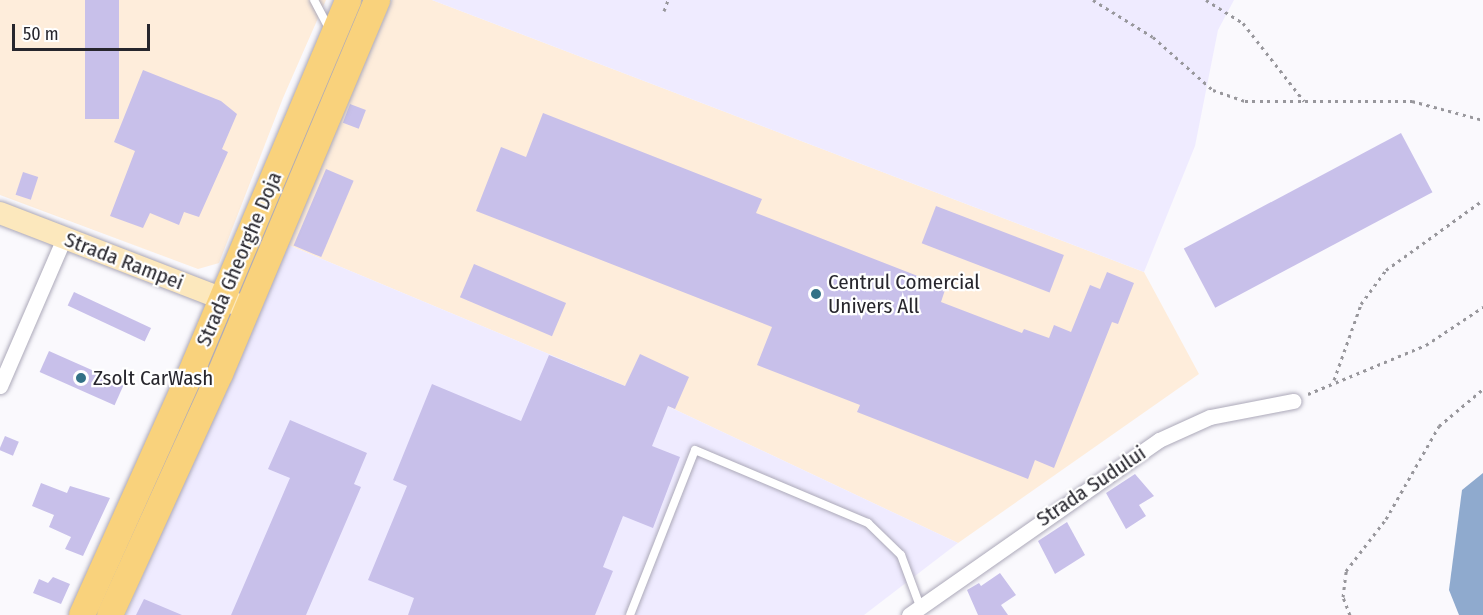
<!DOCTYPE html>
<style>
body{margin:0}
#map{position:relative;width:1483px;height:615px;overflow:hidden;background:#faf9fd;font-family:"Fira Sans Condensed",sans-serif}
div>[style]{position:absolute}
[style*='--x']{left:calc(var(--x)*1px);top:calc(var(--y)*1px);width:calc(var(--w)*1px);rotate:calc(var(--a)*1deg)}
.commercial>*{inset:0;background:#feeddb}
.built>*{inset:0;background:#efebff}
.water>*{inset:0;background:#8faace}
.building>*{inset:0;background:#c8c0ea;transform-origin:0 0}
.path>*{height:3px;margin-top:-1.5px;transform-origin:0;background:repeating-linear-gradient(90deg,#98979c 0 3px,transparent 0 7.5px)}
.roads{filter:drop-shadow(0 0 2px #aca9b9) drop-shadow(0 0 2px #aca9b9)}
.service>*{height:8px;margin:-4px;padding:0 4px;transform-origin:4px;border-radius:4px;background:#fff}
.minor>*{height:15px;margin:-7.5px;padding:0 7.5px;transform-origin:7.5px;border-radius:7.5px;background:#fff}
.secondary>*{height:22px;margin:-11px;padding:0 11px;transform-origin:11px;border-radius:11px;background:#fce8bd}
.primary>*{height:26px;margin:-13px;padding:0 13px;transform-origin:13px;border-radius:13px;background:#f9d27c}
.dots>*{width:16px;height:16px;translate:-50% -50%;box-sizing:border-box;border:3px solid #fff;border-radius:50%}
span{translate:-50% -50%;white-space:nowrap;text-align:center;line-height:1.15;-webkit-text-stroke:4.5px #fff;paint-order:stroke}
.street-label{font-size:21px;color:#27262d}
.poi-label{font-size:21px;color:#27262d}
.left{translate:0 -50%;text-align:left}
.scale{position:absolute;left:12px;top:24px;width:138px;height:27px;box-sizing:border-box;border:3px solid #27262d;border-top:0;padding-left:8px;font-size:18px;line-height:21px;white-space:nowrap;color:#27262d;-webkit-text-stroke:4px #fff;paint-order:stroke}
</style>
<div id="map">
<div class="commercial">
<i style="clip-path:polygon(0 0,326px 0,283px 98px,219px 263px,198px 269px,0 195px)"></i>
<i style="clip-path:polygon(392px 0,432px 0,1144px 272px,1199px 374px,958px 543px,625px 386px,286px 244px)"></i>
</div>
<div class="built">
<i style="clip-path:polygon(432px 0,1234px 0,1218px 30px,1195px 146px,1144px 272px)"></i>
<i style="clip-path:polygon(286px 244px,625px 386px,958px 543px,864px 615px,126px 615px)"></i>
</div>
<div class="water">
<i style="clip-path:polygon(1483px 473px,1483px 615px,1459px 615px,1449px 590px,1462px 490px)"></i>
</div>
<div class="building">
<i style="left:85px;top:0;width:34px;height:119px"></i>
<i style="clip-path:polygon(143px 70px,221px 101px,237px 114px,222px 149px,228px 152px,199px 217px,184px 212px,179px 225px,150px 213px,143px 228px,110px 216px,135px 151px,114px 142px)"></i>
<i style="left:350px;top:104px;width:17px;height:20px;rotate:21deg"></i>
<i style="clip-path:polygon(543px 113px,762px 199px,756px 213px,946px 287px,941px 302px,1022px 333px,1024px 329px,1049px 338px,1054px 325px,1071px 332px,1090px 285px,1100px 289px,1107px 272px,1134px 283px,1118px 324px,1112px 322px,1054px 468px,1035px 460px,1028px 479px,857px 412px,860px 405px,757px 365px,772px 327px,476px 211px,501px 147px,526px 157px)"></i>
<i style="left:1401px;top:133px;width:67px;height:246px;rotate:62deg"></i>
<i style="left:326px;top:169px;width:30px;height:83px;rotate:23deg"></i>
<i style="left:23px;top:172px;width:16px;height:24px;rotate:18deg"></i>
<i style="left:936px;top:206px;width:137px;height:40px;rotate:21deg"></i>
<i style="left:474px;top:264px;width:100px;height:36px;rotate:23deg"></i>
<i style="left:74px;top:292px;width:85px;height:15px;rotate:25deg"></i>
<i style="left:49px;top:351px;width:82px;height:23px;rotate:24deg"></i>
<i style="clip-path:polygon(640px 354px,689px 377px,675px 409px,668px 406px,652px 446px,680px 457px,653px 528px,623px 516px,603px 567px,613px 571px,595px 615px,408px 615px,414px 598px,368px 580px,407px 486px,393px 480px,432px 384px,521px 421px,549px 355px,625px 386px)"></i>
<i style="clip-path:polygon(290px 420px,367px 453px,354px 484px,361px 487px,306px 615px,231px 615px,290px 478px,268px 469px)"></i>
<i style="left:5px;top:436px;width:15px;height:15px;rotate:23deg"></i>
<i style="clip-path:polygon(1135px 474px,1154px 496px,1139px 505px,1146px 516px,1126px 529px,1106px 493px)"></i>
<i style="clip-path:polygon(41px 483px,67px 493px,70px 486px,110px 498px,83px 556px,65px 549px,71px 537px,49px 527px,54px 515px,32px 506px)"></i>
<i style="clip-path:polygon(1067px 522px,1085px 555px,1055px 574px,1038px 541px)"></i>
<i style="clip-path:polygon(1000px 573px,1016px 595px,1001px 605px,1008px 615px,978px 615px,967px 590px,979px 583px,981px 586px)"></i>
<i style="clip-path:polygon(53px 577px,70px 584px,61px 604px,33px 593px,39px 579px,48px 583px)"></i>
<i style="clip-path:polygon(144px 599px,182px 615px,136px 615px)"></i>
</div>
<div class="path">
<i style="--x:1093;--y:0;--w:70;--a:31.7"></i>
<i style="--x:1153;--y:37;--w:80;--a:41.5"></i>
<i style="--x:1213;--y:90;--w:34;--a:19"></i>
<i style="--x:1245;--y:101;--w:167;--a:0"></i>
<i style="--x:1412;--y:101;--w:73;--a:15"></i>
<i style="--x:1206;--y:0;--w:44;--a:31.9"></i>
<i style="--x:1243;--y:23;--w:99;--a:52"></i>
<i style="--x:664;--y:11;--w:12;--a:-70"></i>
<i style="--x:1334;--y:380;--w:81;--a:-70.4"></i>
<i style="--x:1361;--y:304;--w:42;--a:-53.7"></i>
<i style="--x:1386;--y:270;--w:120;--a:-35.8"></i>
<i style="--x:1308;--y:394;--w:128;--a:-22.6"></i>
<i style="--x:1426;--y:345;--w:69;--a:-33.7"></i>
<i style="--x:1350;--y:615;--w:19;--a:-111"></i>
<i style="--x:1343;--y:597;--w:26;--a:-83"></i>
<i style="--x:1346;--y:571;--w:66;--a:-52.4"></i>
<i style="--x:1386;--y:519;--w:107;--a:-60.3"></i>
<i style="--x:1439;--y:426;--w:57;--a:-40.1"></i>
</div>
<div class="roads">
<div class="service">
<i style="--x:314;--y:0;--w:34;--a:62"></i>
<i style="--x:630;--y:615;--w:177;--a:-68.5"></i>
<i style="--x:695;--y:450;--w:188;--a:22.9"></i>
<i style="--x:868;--y:523;--w:46;--a:44.1"></i>
<i style="--x:901;--y:555;--w:54;--a:69.6"></i>
</div>
<div class="minor">
<i style="--x:0;--y:386;--w:161;--a:-66.6"></i>
<i style="--x:909;--y:615;--w:305;--a:-35"></i>
<i style="--x:1159;--y:440;--w:56;--a:-24.3"></i>
<i style="--x:1210;--y:417;--w:85;--a:-10.9"></i>
</div>
<div class="secondary">
<i style="--x:0;--y:213;--w:255;--a:21.1"></i>
</div>
<div class="primary">
<i style="--x:82;--y:615;--w:276;--a:-65.8"></i>
<i style="--x:195;--y:363;--w:394;--a:-67.1"></i>
<i style="--x:110;--y:615;--w:265;--a:-65.5"></i>
<i style="--x:220;--y:374;--w:406;--a:-67.2"></i>
</div>
</div>
<div class="dots">
<i style="left:816px;top:294px;background:#337186"></i>
<i style="left:81px;top:378px;background:#337186"></i>
</div>
<div class="street-label">
<span style="left:239px;top:259px;rotate:-67deg">Strada Gheorghe Doja</span>
<span style="left:124px;top:261px;rotate:21deg">Strada Rampei</span>
<span style="left:1091px;top:486px;rotate:-34deg">Strada Sudului</span>
</div>
<div class="poi-label">
<span class="left" style="left:828px;top:294px">Centrul Comercial<br>Univers All</span>
<span class="left" style="left:93px;top:378px">Zsolt CarWash</span>
</div>
<div class="scale">50 m</div>
</div>
